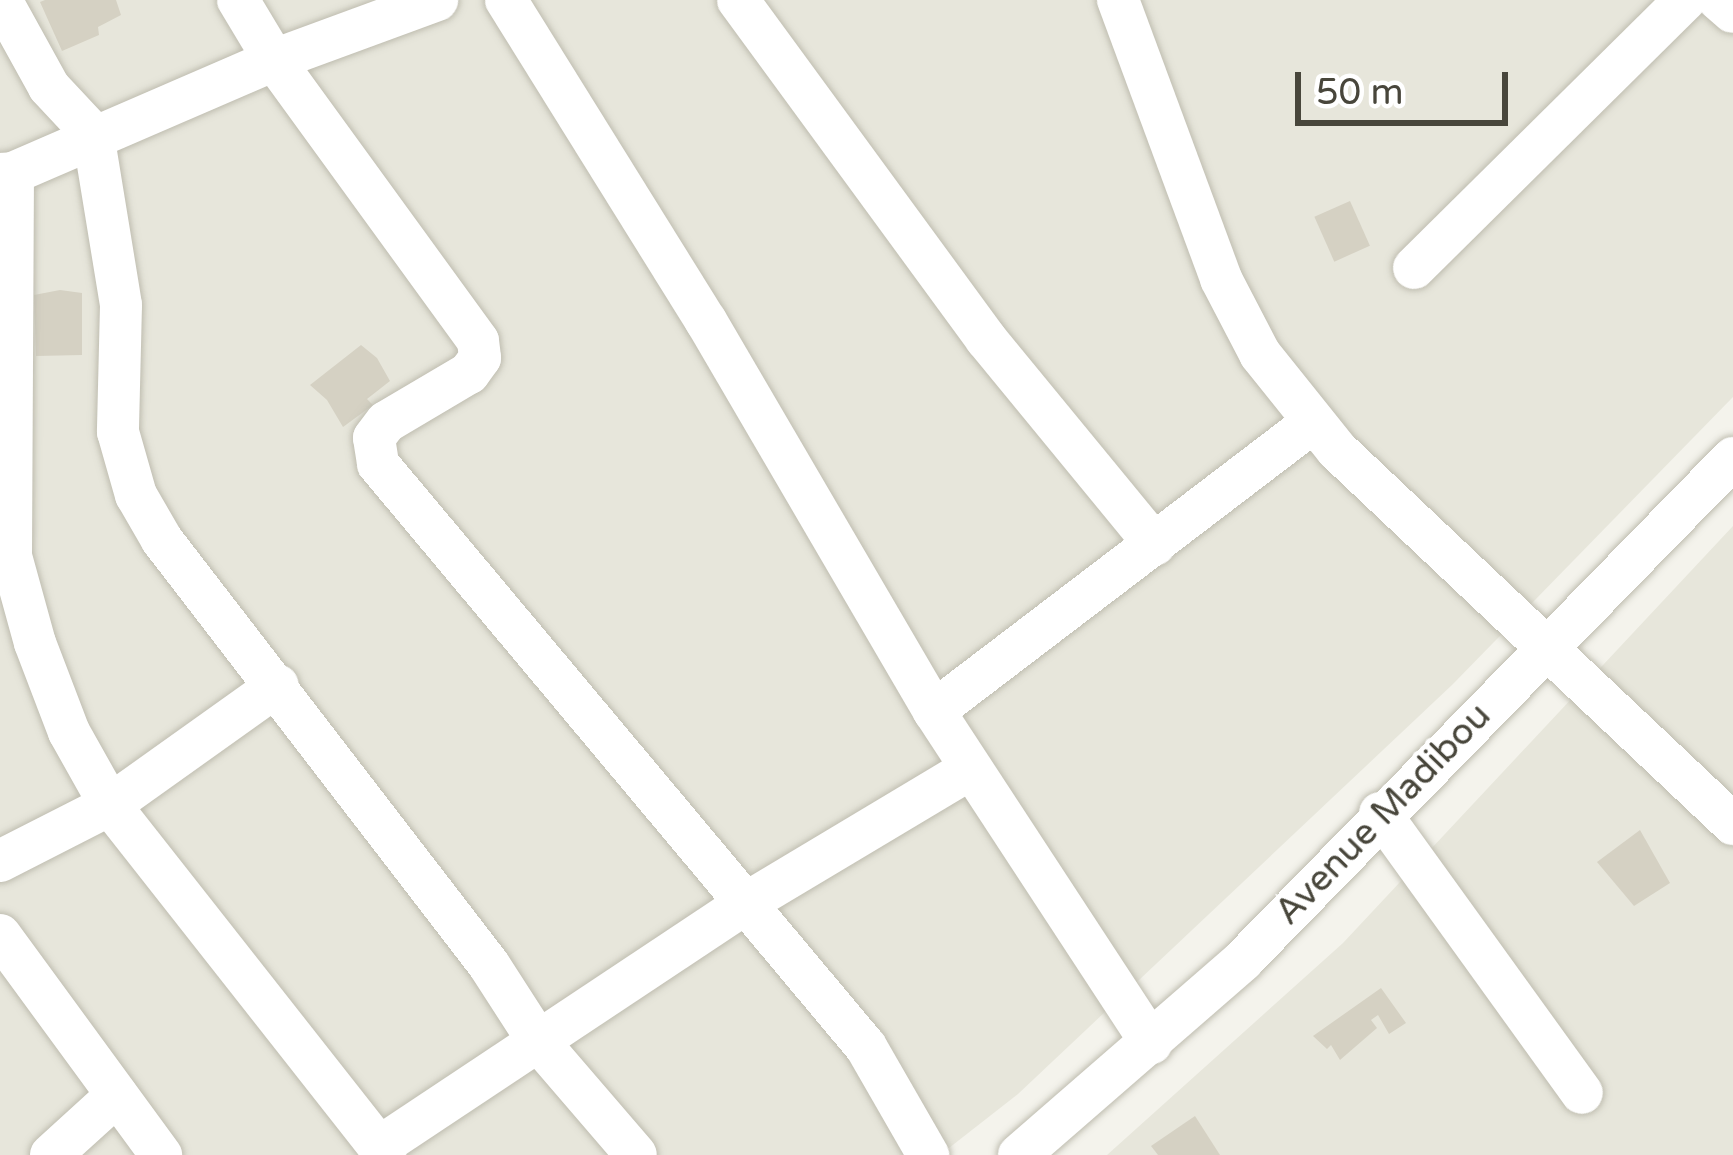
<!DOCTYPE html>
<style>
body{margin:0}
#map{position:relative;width:1733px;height:1155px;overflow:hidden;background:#f4f3ec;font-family:"Varela Round",sans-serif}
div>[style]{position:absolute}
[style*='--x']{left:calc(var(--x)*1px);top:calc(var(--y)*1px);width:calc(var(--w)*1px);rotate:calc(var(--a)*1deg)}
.residential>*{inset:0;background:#e7e6db}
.building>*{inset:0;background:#d5d1c3;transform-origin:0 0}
.roads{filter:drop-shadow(0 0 3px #bfbdb0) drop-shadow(0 0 3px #bfbdb0)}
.minor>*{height:42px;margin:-21px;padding:0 21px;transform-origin:21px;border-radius:21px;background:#fff}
span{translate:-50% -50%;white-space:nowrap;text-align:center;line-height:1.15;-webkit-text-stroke:9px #fff;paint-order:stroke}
.street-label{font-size:36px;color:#48463b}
.scale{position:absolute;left:1295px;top:72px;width:213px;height:54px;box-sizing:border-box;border:6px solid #48463b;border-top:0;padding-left:15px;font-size:36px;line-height:42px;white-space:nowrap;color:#48463b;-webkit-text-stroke:9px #fff;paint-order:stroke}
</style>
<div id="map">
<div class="residential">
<i style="clip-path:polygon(0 0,1733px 0,1733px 397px,1452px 685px,1018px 1094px,940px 1155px,0 1155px)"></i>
<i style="clip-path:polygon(1733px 526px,1733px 1155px,1107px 1155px,1343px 943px)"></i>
</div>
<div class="building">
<i style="clip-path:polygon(45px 0,116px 0,121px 15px,98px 27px,99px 35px,62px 51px,40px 2px)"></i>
<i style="left:1350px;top:201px;width:49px;height:39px;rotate:66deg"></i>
<i style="clip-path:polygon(60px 290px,82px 293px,82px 355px,36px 356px,34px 295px)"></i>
<i style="clip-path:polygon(361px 345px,377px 358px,390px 381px,367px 399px,373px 405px,343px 427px,327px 400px,310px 385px)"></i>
<i style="clip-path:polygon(1640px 830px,1670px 883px,1634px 906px,1597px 862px)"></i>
<i style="clip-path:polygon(1381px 988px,1406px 1023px,1389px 1034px,1378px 1015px,1371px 1020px,1377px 1028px,1340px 1060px,1331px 1045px,1327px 1049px,1313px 1036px)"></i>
<i style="clip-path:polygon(1195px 1116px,1220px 1155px,1158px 1155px,1151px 1146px)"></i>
</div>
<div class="roads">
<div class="minor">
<i style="--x:1;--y:0;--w:99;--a:61.1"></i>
<i style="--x:49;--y:87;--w:64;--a:46.9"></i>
<i style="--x:93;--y:134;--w:173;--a:80.7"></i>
<i style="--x:121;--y:305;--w:127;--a:91.4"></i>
<i style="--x:118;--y:432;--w:66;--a:74.1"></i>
<i style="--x:136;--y:495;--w:52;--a:60"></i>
<i style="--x:162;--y:540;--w:536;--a:52.42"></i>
<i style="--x:489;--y:965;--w:90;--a:57.2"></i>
<i style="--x:538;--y:1041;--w:150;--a:49.3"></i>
<i style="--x:238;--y:0;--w:70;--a:59"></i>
<i style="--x:274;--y:60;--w:347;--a:54"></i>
<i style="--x:478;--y:341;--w:17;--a:83"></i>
<i style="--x:480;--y:358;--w:19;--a:126"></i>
<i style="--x:469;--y:373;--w:96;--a:149.4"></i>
<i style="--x:386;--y:422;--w:20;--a:127"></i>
<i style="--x:374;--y:438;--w:26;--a:81"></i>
<i style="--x:378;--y:464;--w:760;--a:50.07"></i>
<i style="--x:866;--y:1047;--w:125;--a:60.1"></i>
<i style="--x:506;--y:0;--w:378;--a:58.1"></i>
<i style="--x:706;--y:321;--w:452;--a:59.7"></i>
<i style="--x:934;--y:711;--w:397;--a:56.8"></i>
<i style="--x:738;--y:0;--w:420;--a:53.8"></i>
<i style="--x:986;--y:339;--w:266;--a:50.6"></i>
<i style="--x:1118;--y:0;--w:297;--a:69.7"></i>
<i style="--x:1221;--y:279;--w:85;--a:62.5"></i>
<i style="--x:1260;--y:354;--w:123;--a:51.3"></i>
<i style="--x:1337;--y:450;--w:545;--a:43.36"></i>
<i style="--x:1719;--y:0;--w:18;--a:41"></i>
<i style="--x:13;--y:173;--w:383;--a:90.3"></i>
<i style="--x:11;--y:556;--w:90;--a:74.6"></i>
<i style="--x:35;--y:643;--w:95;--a:69.1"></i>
<i style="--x:69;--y:732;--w:84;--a:60.7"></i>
<i style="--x:110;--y:805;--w:445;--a:51.8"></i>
<i style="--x:0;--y:174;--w:13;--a:-4"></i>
<i style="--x:13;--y:173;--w:284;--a:-23.4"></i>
<i style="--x:274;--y:60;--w:174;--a:-20.2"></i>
<i style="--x:1414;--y:268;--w:381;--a:-44.7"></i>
<i style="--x:934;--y:711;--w:475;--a:-37.3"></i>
<i style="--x:1380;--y:813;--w:345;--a:54.2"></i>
<i style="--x:0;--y:861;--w:123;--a:-27"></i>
<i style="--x:110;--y:805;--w:206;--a:-35.5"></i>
<i style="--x:0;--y:935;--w:273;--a:53.8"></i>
<i style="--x:379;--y:1147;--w:437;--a:-33.6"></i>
<i style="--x:743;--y:905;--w:265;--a:-30.9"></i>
<i style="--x:51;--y:1155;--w:89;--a:-42.3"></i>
<i style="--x:1019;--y:1155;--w:296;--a:-41"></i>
<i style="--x:1242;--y:961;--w:703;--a:-45.69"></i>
</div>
</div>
<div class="street-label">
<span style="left:1383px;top:814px;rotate:-46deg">Avenue Madibou</span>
</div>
<div class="scale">50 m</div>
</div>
